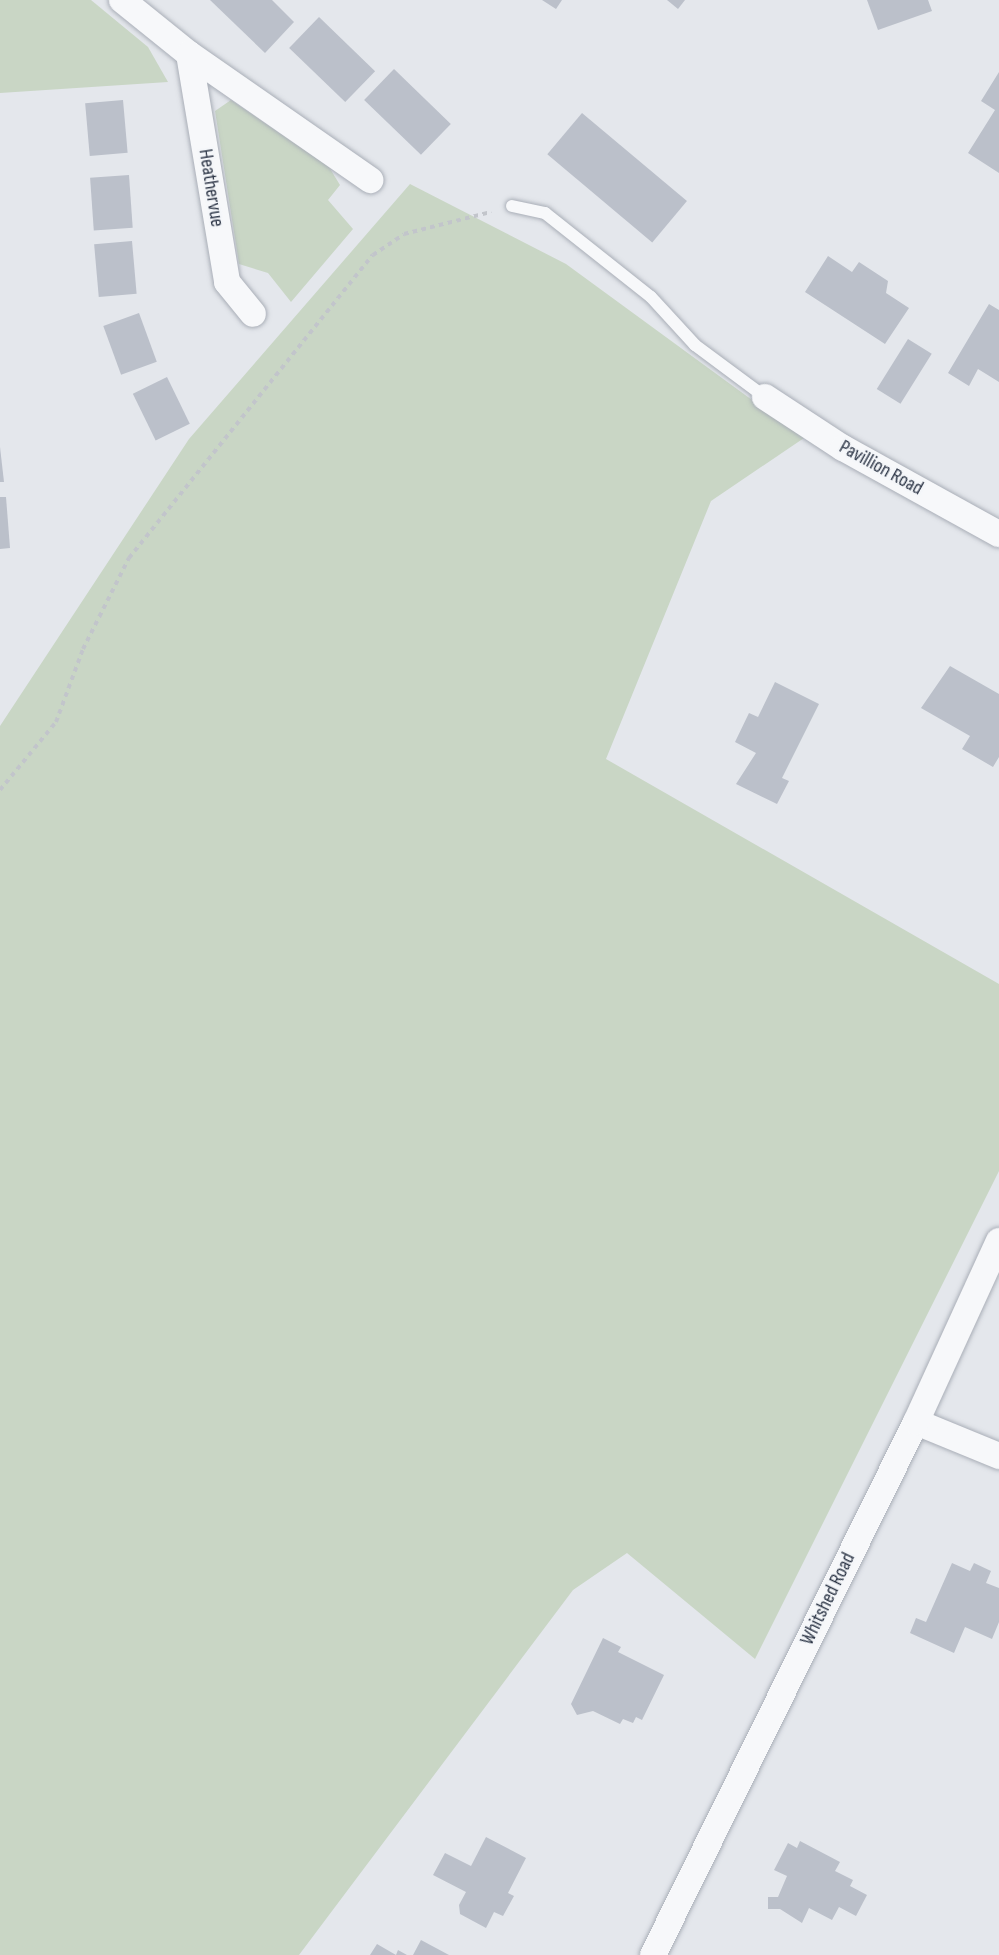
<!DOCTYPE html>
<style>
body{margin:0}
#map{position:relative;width:999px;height:1955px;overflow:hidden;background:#e4e7ec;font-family:"Sofia Sans Condensed",sans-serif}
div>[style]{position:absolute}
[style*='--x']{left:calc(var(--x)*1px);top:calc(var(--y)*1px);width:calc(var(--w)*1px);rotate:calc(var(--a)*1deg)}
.green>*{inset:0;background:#c9d6c5}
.building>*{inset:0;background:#bbc0ca;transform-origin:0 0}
.path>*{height:4px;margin-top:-2px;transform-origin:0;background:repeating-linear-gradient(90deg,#c2c5cb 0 4.5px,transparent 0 9px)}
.roads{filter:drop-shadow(0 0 2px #a9aeb7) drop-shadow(0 0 2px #a9aeb7)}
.service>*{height:12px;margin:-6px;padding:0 6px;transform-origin:6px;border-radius:6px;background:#f7f8fa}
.minor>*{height:26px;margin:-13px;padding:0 13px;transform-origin:13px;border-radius:13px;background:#f7f8fa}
span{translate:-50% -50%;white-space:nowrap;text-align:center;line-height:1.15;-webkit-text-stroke:4.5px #f4f6f9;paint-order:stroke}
.street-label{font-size:20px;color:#2b3445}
</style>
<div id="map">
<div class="green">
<i style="clip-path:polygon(0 0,91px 0,148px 47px,168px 82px,0 93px)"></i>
<i style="clip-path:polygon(231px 100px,329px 167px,340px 185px,328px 200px,353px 229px,291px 302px,268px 273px,239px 264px,215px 111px)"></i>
<i style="clip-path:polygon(410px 184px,566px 264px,804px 438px,711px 501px,606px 759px,999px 984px,999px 1171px,755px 1659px,627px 1553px,573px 1590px,299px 1955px,0 1955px,0 726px,189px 439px)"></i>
</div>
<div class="building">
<i style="clip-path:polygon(210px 0,272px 0,294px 22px,265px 53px)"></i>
<i style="clip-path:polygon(542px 0,562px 0,556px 9px)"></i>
<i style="clip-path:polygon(667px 0,685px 0,678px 9px)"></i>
<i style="clip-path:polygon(867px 0,928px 0,932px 11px,878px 30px)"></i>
<i style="left:319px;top:17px;width:78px;height:43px;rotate:44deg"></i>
<i style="left:394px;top:69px;width:79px;height:43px;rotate:44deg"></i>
<i style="clip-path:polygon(999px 72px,999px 173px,968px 153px,995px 110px,981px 101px)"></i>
<i style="left:123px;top:100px;width:53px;height:38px;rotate:85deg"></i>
<i style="left:582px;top:113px;width:137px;height:54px;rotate:40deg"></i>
<i style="left:129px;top:175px;width:53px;height:39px;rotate:86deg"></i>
<i style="left:132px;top:241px;width:53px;height:38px;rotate:85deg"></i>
<i style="clip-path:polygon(828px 256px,852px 272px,859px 262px,888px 281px,886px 293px,909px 308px,885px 344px,805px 292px)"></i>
<i style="clip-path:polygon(989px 304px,999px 310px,999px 382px,978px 369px,969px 386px,948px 373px)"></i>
<i style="left:139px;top:313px;width:52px;height:38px;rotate:70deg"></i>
<i style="left:908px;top:339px;width:28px;height:59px;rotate:32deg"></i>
<i style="left:167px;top:377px;width:52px;height:38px;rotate:64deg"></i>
<i style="clip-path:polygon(0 447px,4px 482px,0 482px)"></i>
<i style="clip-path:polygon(0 497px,6px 497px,10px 548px,0 549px)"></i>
<i style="clip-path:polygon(950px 666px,999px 694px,999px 757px,993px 767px,962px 749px,970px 736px,921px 708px)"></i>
<i style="clip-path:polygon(775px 682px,819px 704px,782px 778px,789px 781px,777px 804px,736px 784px,756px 753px,735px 742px,749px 713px,758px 717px)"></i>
<i style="clip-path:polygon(952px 1563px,970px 1571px,974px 1563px,991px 1571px,986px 1583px,999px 1588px,999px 1622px,992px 1639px,965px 1627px,954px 1653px,910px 1633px,916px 1618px,926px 1622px)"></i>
<i style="clip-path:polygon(603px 1638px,621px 1647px,618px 1652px,664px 1675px,642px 1720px,636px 1717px,633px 1723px,623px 1719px,620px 1724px,593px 1711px,577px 1715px,571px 1704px)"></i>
<i style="clip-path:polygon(486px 1837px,526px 1858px,508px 1893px,514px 1896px,503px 1916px,494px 1912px,486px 1928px,460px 1914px,459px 1905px,466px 1892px,433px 1875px,445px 1853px,471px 1866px)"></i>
<i style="clip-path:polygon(800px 1841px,840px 1862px,835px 1871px,853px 1880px,850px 1886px,867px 1895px,856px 1916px,839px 1907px,832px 1920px,809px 1908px,802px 1923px,780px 1909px,768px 1909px,768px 1897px,778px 1897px,787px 1876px,774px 1870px,788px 1843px,797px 1848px)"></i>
<i style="clip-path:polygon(421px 1940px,449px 1955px,413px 1955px)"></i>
<i style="clip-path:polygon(377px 1944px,396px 1955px,398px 1950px,407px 1955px,370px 1955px)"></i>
</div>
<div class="path">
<i style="--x:0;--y:790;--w:88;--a:-50.5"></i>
<i style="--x:56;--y:722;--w:78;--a:-69.7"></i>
<i style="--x:83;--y:649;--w:102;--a:-63.2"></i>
<i style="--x:129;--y:558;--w:389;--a:-51.2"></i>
<i style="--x:373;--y:255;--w:37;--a:-34"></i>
<i style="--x:404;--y:234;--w:90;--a:-14.2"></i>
</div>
<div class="roads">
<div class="service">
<i style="--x:512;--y:206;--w:34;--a:12"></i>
<i style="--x:545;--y:213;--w:135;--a:38.4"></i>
<i style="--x:651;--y:297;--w:65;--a:47.5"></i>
<i style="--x:695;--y:345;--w:87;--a:36.6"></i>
</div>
<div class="minor">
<i style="--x:122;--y:0;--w:86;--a:38.9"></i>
<i style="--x:189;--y:54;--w:221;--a:34.8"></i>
<i style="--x:189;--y:54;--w:231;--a:80.5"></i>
<i style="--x:227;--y:282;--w:41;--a:50.9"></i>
<i style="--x:765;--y:397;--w:93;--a:33.2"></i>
<i style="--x:843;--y:448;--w:178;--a:28.9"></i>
<i style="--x:916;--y:1422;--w:90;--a:22.3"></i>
<i style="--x:653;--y:1955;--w:594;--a:-63.74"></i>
<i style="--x:916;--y:1422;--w:199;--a:-65.4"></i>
</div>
</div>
<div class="street-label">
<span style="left:211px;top:188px;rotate:81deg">Heathervue</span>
<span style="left:881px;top:468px;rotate:29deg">Pavillion Road</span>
<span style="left:828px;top:1599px;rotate:-64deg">Whitshed Road</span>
</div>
</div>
